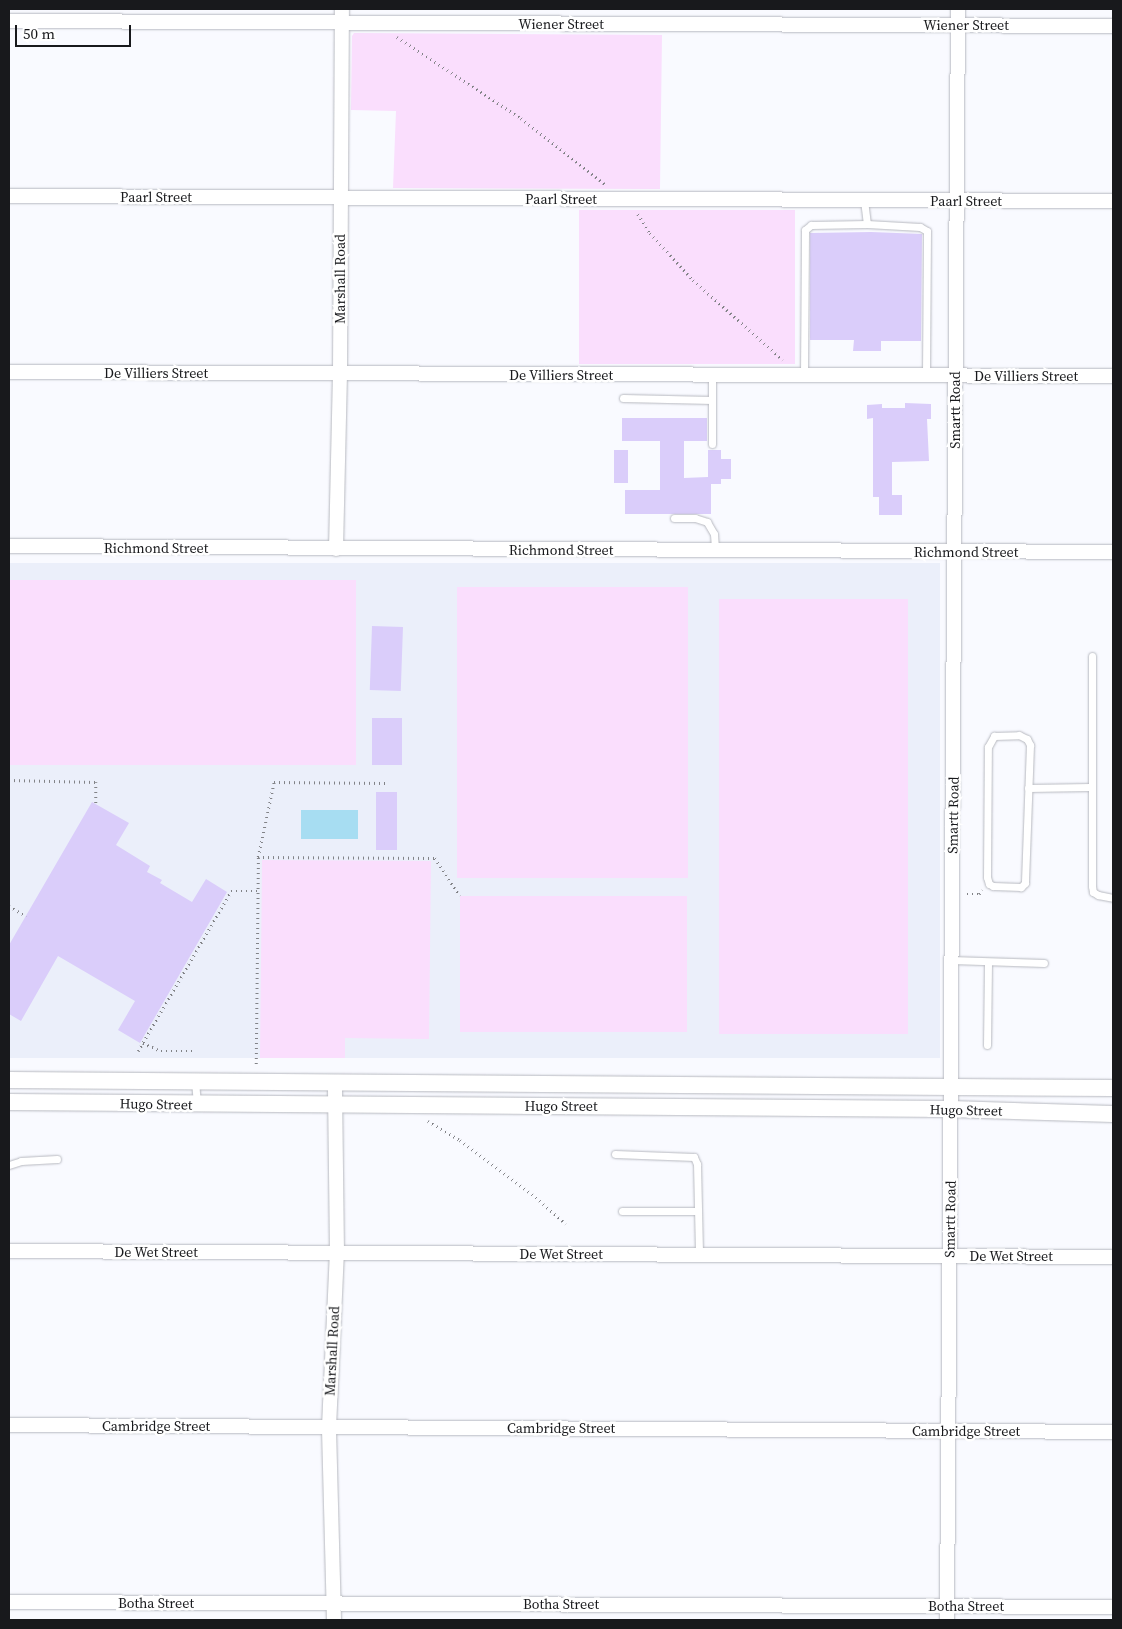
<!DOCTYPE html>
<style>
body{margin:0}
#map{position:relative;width:1122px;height:1629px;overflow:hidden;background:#f9faff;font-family:"Source Serif 4",serif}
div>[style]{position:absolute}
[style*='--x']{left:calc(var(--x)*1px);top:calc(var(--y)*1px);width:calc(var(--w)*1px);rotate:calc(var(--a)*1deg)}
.built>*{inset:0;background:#ebeffa;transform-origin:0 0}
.green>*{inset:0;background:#fadefd;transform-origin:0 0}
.water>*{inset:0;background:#a7ddf2;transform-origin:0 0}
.building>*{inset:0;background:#dacdfa;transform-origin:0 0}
.path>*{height:2.5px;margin-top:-1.25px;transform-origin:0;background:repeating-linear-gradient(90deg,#828387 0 1px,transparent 0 5px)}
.roads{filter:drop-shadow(0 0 1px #b7b9c0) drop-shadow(0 0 1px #b7b9c0)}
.service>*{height:7px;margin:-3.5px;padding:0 3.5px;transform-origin:3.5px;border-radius:3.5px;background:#fff}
.minor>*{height:14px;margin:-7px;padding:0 7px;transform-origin:7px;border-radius:7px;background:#fff}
.tertiary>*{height:16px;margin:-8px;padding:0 8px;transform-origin:8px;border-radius:8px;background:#fff}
span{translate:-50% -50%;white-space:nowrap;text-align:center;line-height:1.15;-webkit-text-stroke:5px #fff;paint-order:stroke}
.street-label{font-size:14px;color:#18191c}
.frame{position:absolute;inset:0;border:10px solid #18191c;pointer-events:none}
.scale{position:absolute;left:15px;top:25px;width:116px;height:22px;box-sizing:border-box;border:2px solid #18191c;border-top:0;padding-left:6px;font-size:15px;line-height:18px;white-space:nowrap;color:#18191c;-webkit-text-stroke:4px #fff;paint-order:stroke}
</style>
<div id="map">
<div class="built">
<i style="left:9px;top:563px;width:931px;height:495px"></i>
</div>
<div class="green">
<i style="clip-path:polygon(354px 33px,662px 35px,660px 189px,393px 188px,396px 111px,351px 110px,352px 36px)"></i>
<i style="left:579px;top:210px;width:216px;height:154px"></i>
<i style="left:9px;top:580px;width:347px;height:185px"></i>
<i style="left:457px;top:587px;width:231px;height:291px"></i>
<i style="left:719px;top:599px;width:189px;height:435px"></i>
<i style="clip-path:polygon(262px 860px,431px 861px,429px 1039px,345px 1038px,345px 1058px,260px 1058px)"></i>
<i style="left:460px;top:896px;width:227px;height:136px"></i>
</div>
<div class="water">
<i style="left:301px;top:810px;width:57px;height:29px"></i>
</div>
<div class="building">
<i style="clip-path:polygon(871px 232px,922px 234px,921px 341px,881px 341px,881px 351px,853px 351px,854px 340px,810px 340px,810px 233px)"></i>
<i style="clip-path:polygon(905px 403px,931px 404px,931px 419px,927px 419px,929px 461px,892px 462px,892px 495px,902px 495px,902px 515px,879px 515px,879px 497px,873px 497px,873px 418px,867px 419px,867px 405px,882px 404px,882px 408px,905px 408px)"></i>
<i style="clip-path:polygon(622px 418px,707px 418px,707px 441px,684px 441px,684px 478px,708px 477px,708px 450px,721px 450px,721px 459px,731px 459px,731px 479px,721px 479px,721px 484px,711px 484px,711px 514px,625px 514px,625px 490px,660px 490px,660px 441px,622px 441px)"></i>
<i style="left:614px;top:450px;width:14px;height:33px"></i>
<i style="left:372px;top:626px;width:31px;height:64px;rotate:2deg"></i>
<i style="left:372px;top:718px;width:30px;height:47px"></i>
<i style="left:376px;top:792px;width:21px;height:58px"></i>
<i style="clip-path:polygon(92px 802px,129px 823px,116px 845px,150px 866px,147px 872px,162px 880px,160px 883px,192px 902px,206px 879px,227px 892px,140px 1043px,118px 1030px,135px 1001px,58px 956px,21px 1021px,9px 1014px,9px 945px)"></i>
</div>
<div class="path">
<i style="--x:397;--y:37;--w:148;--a:33.2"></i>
<i style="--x:521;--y:118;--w:107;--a:38.2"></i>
<i style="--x:638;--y:214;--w:22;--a:58"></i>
<i style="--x:650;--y:233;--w:64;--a:47.5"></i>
<i style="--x:693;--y:280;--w:120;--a:41.6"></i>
<i style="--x:9;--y:780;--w:87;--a:1.3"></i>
<i style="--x:96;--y:782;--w:22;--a:90"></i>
<i style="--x:258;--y:857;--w:177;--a:0.3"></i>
<i style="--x:435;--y:858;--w:45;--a:56.7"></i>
<i style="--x:967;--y:894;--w:12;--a:0"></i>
<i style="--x:979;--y:894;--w:5;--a:-53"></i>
<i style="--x:9;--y:906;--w:20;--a:30"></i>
<i style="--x:143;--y:1043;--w:20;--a:24"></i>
<i style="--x:161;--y:1051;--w:35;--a:0"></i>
<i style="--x:138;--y:1051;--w:185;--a:-59.8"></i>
<i style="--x:231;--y:891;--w:27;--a:0"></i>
<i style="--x:256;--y:1064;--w:207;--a:-89.4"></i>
<i style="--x:258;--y:857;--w:77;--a:-78"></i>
<i style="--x:274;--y:782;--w:111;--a:0.5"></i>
<i style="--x:428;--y:1121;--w:37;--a:31"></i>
<i style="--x:460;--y:1140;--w:90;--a:36.9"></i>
<i style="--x:532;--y:1194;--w:45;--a:41.4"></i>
</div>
<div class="roads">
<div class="service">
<i style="--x:864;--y:200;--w:24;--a:83"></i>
<i style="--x:804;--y:375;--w:145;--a:-89.6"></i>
<i style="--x:805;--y:230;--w:8;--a:-40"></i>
<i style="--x:811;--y:225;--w:56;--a:-1"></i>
<i style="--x:867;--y:224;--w:53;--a:3.2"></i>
<i style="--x:920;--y:227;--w:8;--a:30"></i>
<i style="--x:927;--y:231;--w:145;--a:90.4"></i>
<i style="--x:623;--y:398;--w:89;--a:1.3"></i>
<i style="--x:712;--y:400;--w:44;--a:90"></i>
<i style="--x:712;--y:400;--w:25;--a:-90"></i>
<i style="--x:674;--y:518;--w:21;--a:0"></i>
<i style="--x:695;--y:518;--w:13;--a:18"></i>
<i style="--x:707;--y:522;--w:14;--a:60"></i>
<i style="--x:714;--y:534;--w:16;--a:86"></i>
<i style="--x:1092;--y:656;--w:230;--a:90"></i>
<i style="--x:1092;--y:886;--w:6;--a:81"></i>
<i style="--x:1093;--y:892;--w:6;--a:31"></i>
<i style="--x:1098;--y:895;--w:15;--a:11"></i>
<i style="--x:1019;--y:735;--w:9;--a:27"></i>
<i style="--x:1027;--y:739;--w:7;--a:63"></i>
<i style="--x:1030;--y:745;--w:138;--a:92.1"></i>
<i style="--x:1025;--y:883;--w:6;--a:135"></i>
<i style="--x:1021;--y:887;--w:28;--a:-178"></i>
<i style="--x:993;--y:886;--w:4;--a:-153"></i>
<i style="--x:989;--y:884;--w:7;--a:-106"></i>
<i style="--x:987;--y:877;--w:130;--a:-89.6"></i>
<i style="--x:988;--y:747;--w:13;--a:-61"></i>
<i style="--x:994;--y:736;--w:25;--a:-2"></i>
<i style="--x:1028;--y:788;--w:62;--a:-0.9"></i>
<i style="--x:951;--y:960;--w:93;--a:1.8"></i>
<i style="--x:987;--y:1045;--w:83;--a:-89.3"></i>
<i style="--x:195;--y:1081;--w:23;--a:85"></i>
<i style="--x:615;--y:1154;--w:79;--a:2.2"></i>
<i style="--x:694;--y:1157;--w:8;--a:67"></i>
<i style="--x:697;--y:1164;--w:91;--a:88.7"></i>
<i style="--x:9;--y:1165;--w:13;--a:-18"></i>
<i style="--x:21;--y:1161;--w:36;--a:-3"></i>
<i style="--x:622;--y:1211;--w:75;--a:0"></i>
</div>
<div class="minor">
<i style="--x:9;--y:21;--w:1104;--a:0.26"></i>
<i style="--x:9;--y:196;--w:1104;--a:0.26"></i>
<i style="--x:9;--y:372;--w:1104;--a:0.21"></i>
<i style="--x:9;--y:546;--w:1104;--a:0.31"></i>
<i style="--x:336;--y:549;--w:175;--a:-88.7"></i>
<i style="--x:340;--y:374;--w:365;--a:-89.7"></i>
<i style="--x:9;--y:1251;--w:1104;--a:0.31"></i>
<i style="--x:9;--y:1425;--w:1104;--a:0.36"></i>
<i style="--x:9;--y:1602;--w:1104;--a:0.26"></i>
<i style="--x:334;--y:1620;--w:193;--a:-91.5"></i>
<i style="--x:329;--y:1427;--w:174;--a:-87.4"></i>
<i style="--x:337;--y:1253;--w:171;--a:-90.7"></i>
<i style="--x:947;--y:1620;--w:1611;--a:-89.61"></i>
</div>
<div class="tertiary">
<i style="--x:9;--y:1080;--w:1104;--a:0.42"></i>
<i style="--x:9;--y:1102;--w:942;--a:0.43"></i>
<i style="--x:951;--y:1109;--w:162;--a:1.8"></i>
</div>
</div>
<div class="street-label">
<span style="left:561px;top:24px">Wiener Street</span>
<span style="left:966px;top:25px">Wiener Street</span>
<span style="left:156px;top:197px">Paarl Street</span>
<span style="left:561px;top:199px">Paarl Street</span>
<span style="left:966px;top:201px">Paarl Street</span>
<span style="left:340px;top:279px;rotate:-90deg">Marshall Road</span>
<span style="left:156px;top:373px">De Villiers Street</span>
<span style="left:561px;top:375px">De Villiers Street</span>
<span style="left:1026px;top:376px">De Villiers Street</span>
<span style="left:955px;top:410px;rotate:-90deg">Smartt Road</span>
<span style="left:156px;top:548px">Richmond Street</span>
<span style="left:561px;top:550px">Richmond Street</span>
<span style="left:966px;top:552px">Richmond Street</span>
<span style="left:953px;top:815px;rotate:-89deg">Smartt Road</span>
<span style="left:156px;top:1104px;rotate:1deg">Hugo Street</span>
<span style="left:561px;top:1106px">Hugo Street</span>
<span style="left:966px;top:1110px;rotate:1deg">Hugo Street</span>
<span style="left:950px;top:1219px;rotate:-89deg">Smartt Road</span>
<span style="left:156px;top:1252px">De Wet Street</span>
<span style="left:561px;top:1254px">De Wet Street</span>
<span style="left:1011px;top:1256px">De Wet Street</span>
<span style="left:332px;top:1351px;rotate:-87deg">Marshall Road</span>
<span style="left:156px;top:1426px">Cambridge Street</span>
<span style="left:561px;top:1428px">Cambridge Street</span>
<span style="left:966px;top:1431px">Cambridge Street</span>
<span style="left:156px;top:1603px">Botha Street</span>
<span style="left:561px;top:1604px">Botha Street</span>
<span style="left:966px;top:1606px">Botha Street</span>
</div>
<div class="frame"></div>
<div class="scale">50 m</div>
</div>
